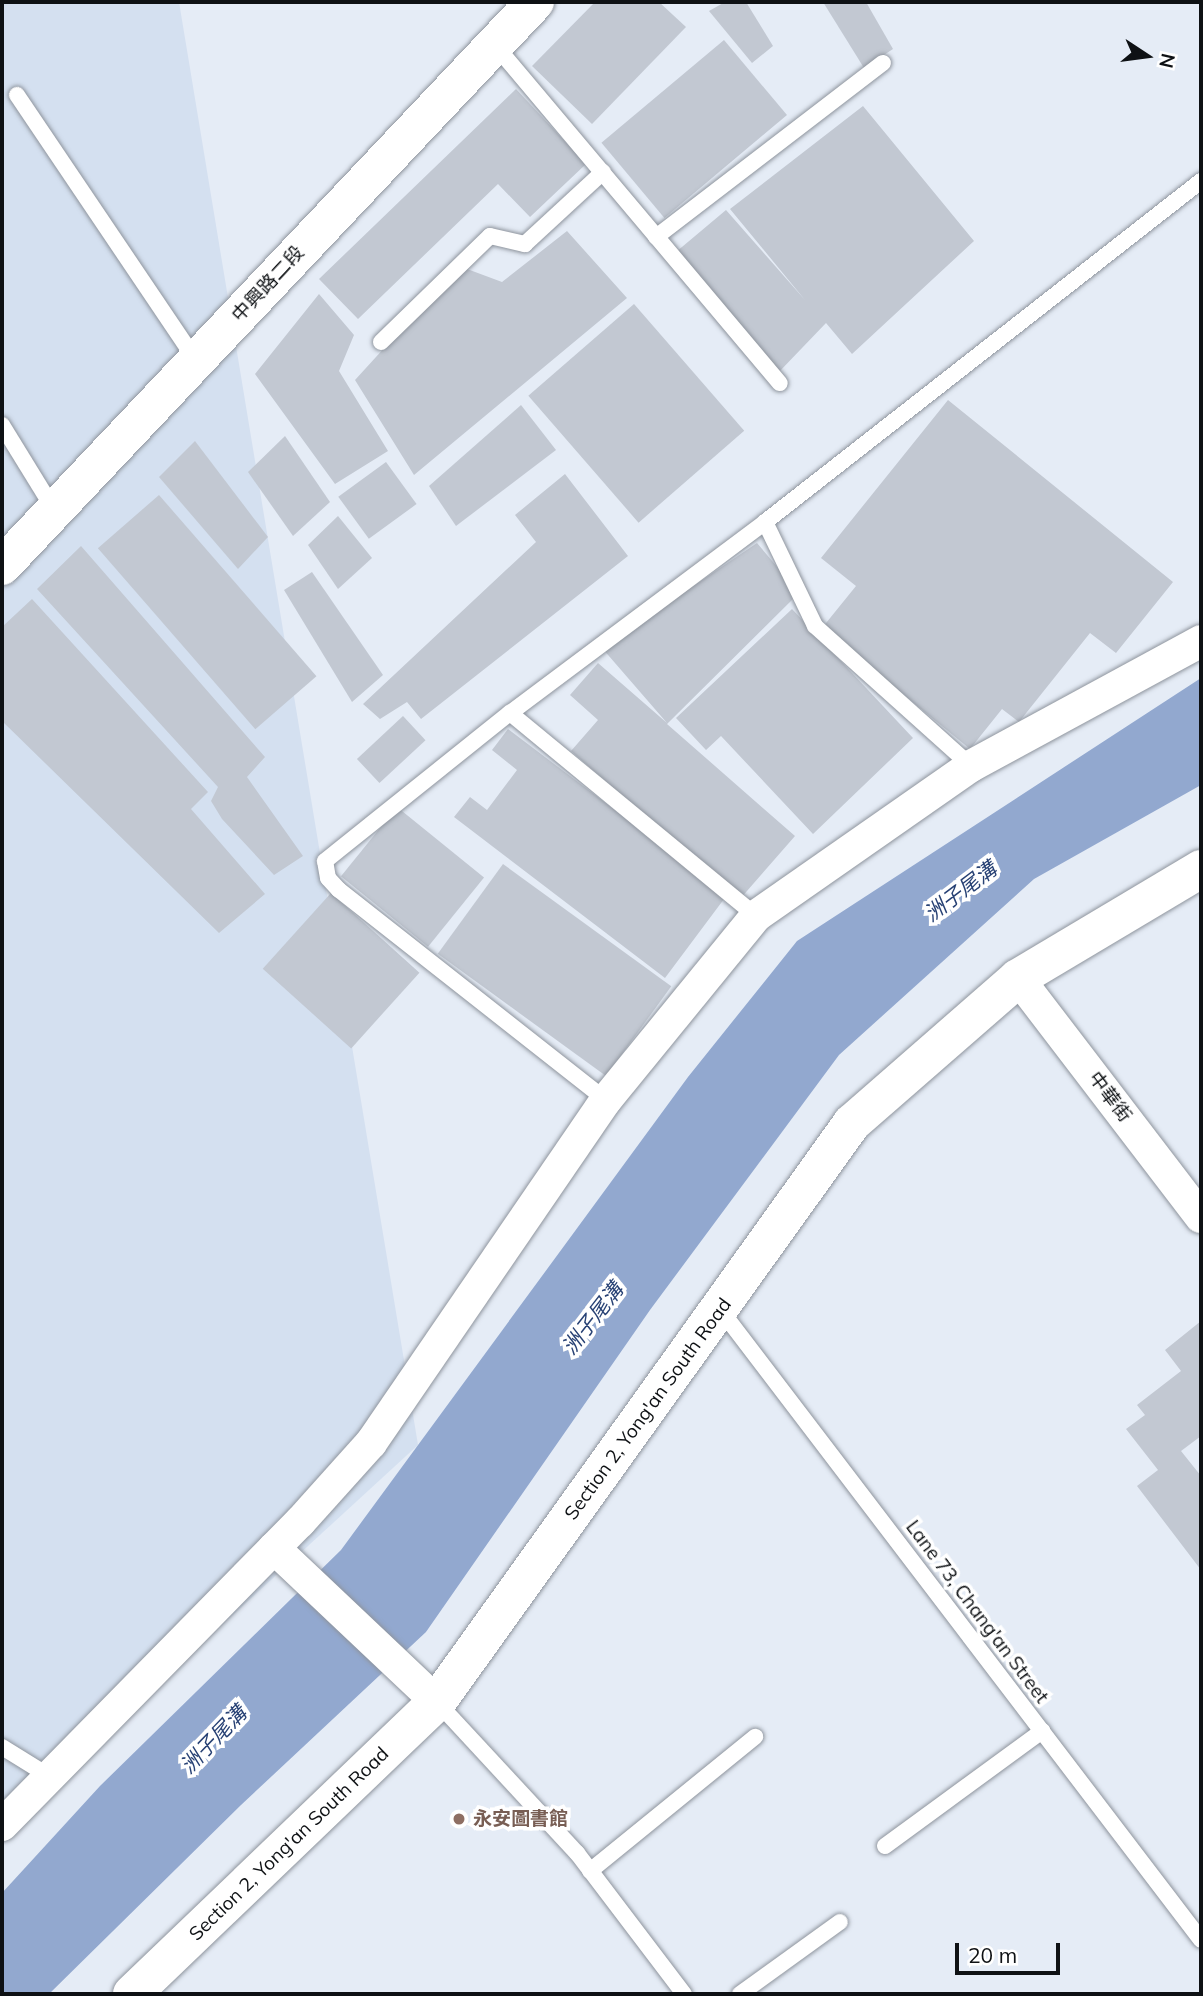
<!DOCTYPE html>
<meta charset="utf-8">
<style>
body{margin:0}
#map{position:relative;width:1203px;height:1996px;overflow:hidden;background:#e5ecf6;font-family:Mulish,"Noto Sans TC",sans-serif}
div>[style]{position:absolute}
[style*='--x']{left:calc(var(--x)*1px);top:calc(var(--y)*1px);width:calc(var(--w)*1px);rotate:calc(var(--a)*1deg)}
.built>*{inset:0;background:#d4e0f0}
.water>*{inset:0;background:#92a8cf}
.building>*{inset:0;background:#c2c8d2;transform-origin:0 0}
.roads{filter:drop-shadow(0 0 2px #8e949d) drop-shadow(0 0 2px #8e949d)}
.service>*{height:16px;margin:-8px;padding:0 8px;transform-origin:8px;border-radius:8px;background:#fff}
.minor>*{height:32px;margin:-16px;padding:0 16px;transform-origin:16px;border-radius:16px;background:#fff}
.tertiary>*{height:38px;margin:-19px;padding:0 19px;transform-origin:19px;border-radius:19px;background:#fff}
.secondary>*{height:38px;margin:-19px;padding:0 19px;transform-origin:19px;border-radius:19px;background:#fff}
.dots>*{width:19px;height:19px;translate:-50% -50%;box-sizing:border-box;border:4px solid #fff;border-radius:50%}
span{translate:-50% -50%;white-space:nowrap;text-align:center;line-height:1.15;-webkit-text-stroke:7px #fff;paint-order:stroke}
.street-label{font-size:19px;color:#0e1114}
.education-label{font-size:19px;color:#785e54;font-weight:700}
.left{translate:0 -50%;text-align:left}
.water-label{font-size:21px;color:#274174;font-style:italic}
.frame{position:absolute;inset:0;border:4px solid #0e1114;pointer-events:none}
.north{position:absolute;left:1112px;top:21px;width:70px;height:70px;-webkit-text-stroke:5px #fff;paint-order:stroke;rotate:103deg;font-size:19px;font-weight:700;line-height:28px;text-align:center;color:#0e1114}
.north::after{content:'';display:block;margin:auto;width:24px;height:32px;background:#0e1114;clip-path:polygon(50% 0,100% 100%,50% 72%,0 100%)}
.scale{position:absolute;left:955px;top:1943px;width:105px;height:32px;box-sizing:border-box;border:4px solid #0e1114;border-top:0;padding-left:9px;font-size:21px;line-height:24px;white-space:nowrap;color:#0e1114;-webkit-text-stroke:5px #fff;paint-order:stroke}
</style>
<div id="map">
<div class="built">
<i style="clip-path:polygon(2px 2px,179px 2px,418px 1445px,2px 1827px)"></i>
</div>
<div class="water">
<i style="clip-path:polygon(1201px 678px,1201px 785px,1034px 879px,839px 1055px,650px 1310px,426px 1632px,241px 1805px,49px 1994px,2px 1994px,2px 1893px,100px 1786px,341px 1550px,688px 1077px,797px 941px)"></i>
</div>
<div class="building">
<i style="clip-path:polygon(595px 2px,659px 2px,686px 27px,592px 124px,532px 66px)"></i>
<i style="clip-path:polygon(725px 2px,746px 2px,773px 46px,752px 63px,709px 11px)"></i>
<i style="clip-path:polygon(823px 2px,866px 2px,893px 49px,864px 68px)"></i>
<i style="left:724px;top:40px;width:98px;height:160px;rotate:50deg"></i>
<i style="clip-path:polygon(516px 89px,586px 164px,530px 217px,498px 184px,358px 319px,319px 279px)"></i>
<i style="clip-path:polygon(863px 106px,974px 241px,852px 354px,826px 323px,778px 373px,676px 252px,726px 210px,805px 300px,730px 209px)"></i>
<i style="clip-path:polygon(567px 231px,627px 298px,414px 475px,355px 380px,459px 266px,502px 282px)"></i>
<i style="clip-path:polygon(319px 294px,354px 335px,339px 371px,388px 451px,335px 484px,255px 374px)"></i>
<i style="left:634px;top:304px;width:168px;height:140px;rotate:49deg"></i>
<i style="clip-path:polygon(948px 400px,1173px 582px,1116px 653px,1090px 633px,1019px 722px,1002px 709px,970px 749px,822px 628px,856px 586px,821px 558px)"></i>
<i style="clip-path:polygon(521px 405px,556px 450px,456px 526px,429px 486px)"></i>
<i style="clip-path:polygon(285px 436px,330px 502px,293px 536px,248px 472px)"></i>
<i style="clip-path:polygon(195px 441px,268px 537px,238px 569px,159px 477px)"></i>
<i style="left:386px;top:462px;width:52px;height:59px;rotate:54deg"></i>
<i style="clip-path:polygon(565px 474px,628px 556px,421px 719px,407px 702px,380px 719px,363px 704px,536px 542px,515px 515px)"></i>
<i style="left:159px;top:495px;width:240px;height:81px;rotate:49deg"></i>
<i style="clip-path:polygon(338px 516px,372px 558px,338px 589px,308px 545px)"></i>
<i style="clip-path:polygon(757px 543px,799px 593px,667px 724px,795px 836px,740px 899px,571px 751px,598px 720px,570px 695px,598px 663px,667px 723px,602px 648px)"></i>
<i style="clip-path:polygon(81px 546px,265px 757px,247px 777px,303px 856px,274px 875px,222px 819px,211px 801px,218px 787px,37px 589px)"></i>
<i style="clip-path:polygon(312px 572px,383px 675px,352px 702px,284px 590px)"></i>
<i style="clip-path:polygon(32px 599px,208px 792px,191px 809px,265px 894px,219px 933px,2px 721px,2px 627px)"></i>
<i style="clip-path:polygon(792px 609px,913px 738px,813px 834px,721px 736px,706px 750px,676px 718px)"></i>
<i style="left:403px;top:716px;width:33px;height:63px;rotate:47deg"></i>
<i style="clip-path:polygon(508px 729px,727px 895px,665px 978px,454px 817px,470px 797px,487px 810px,517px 770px,492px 750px)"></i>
<i style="left:397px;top:807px;width:112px;height:89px;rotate:39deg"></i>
<i style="left:503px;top:864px;width:208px;height:111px;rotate:36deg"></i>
<i style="left:331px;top:893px;width:119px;height:102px;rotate:42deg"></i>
<i style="clip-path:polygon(1201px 1321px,1201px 1436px,1181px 1451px,1201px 1476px,1201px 1570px,1137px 1486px,1158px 1470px,1126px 1429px,1145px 1415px,1137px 1405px,1181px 1371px,1165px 1350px)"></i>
</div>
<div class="roads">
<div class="service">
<i style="--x:495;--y:45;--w:442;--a:49.9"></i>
<i style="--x:17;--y:95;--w:320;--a:56"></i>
<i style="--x:656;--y:237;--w:286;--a:-37.5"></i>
<i style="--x:381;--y:342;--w:152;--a:-44.2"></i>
<i style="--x:490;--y:236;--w:36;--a:13"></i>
<i style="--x:525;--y:244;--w:106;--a:-42.7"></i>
<i style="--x:2;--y:425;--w:101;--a:58.4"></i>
<i style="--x:765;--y:522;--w:115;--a:64.3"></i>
<i style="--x:815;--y:626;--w:210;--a:41.9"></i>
<i style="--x:510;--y:713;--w:319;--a:39.5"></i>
<i style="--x:606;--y:1100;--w:340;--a:-141.8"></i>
<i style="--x:339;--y:890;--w:16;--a:-133"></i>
<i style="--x:328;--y:878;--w:17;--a:-100"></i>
<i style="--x:325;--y:861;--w:237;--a:-38.7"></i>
<i style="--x:510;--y:713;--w:319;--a:-36.8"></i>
<i style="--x:765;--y:522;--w:554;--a:-38.03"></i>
<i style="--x:720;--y:1309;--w:793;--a:52.68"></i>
<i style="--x:437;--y:1702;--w:206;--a:47.2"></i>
<i style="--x:577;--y:1853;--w:177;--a:52.8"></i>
<i style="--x:2;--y:1747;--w:59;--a:31.8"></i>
<i style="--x:885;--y:1846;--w:195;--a:-36.2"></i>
<i style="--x:590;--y:1871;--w:213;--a:-39.1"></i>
<i style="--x:740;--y:1994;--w:123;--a:-35.8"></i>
</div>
<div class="minor">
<i style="--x:1018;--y:978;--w:301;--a:52.6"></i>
<i style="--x:274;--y:1548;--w:224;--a:43.4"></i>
<i style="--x:2;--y:1825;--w:425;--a:-45.5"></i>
<i style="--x:300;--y:1522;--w:106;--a:-48.1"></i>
<i style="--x:371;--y:1443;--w:416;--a:-55.6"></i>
<i style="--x:606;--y:1100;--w:237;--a:-50.8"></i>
<i style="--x:756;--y:916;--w:262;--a:-34.9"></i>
<i style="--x:971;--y:766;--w:262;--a:-28.5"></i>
</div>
<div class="tertiary">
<i style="--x:2;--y:566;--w:776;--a:-46.62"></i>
</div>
<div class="secondary">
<i style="--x:132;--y:1994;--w:422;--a:-43.8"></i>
<i style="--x:437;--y:1702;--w:712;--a:-54.37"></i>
<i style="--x:852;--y:1123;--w:220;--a:-41.1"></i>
<i style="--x:1018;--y:978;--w:213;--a:-30.8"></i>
</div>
</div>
<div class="dots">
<i style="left:459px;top:1819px;background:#8d6e63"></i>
</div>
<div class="street-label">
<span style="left:268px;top:284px;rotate:-47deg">中興路二段</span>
<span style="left:1110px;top:1097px;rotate:53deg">中華街</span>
<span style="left:648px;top:1409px;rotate:-54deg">Section 2, Yong'an South Road</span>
<span style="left:977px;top:1612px;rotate:53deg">Lane 73, Chang'an Street</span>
<span style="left:289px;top:1844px;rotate:-44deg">Section 2, Yong'an South Road</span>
</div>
<div class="education-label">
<span class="left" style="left:473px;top:1819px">永安圖書館</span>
</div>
<div class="water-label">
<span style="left:960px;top:891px;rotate:-37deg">洲子尾溝</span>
<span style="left:592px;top:1318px;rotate:-52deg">洲子尾溝</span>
<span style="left:213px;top:1739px;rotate:-46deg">洲子尾溝</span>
</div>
<div class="frame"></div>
<div class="north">N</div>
<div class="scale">20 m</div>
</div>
